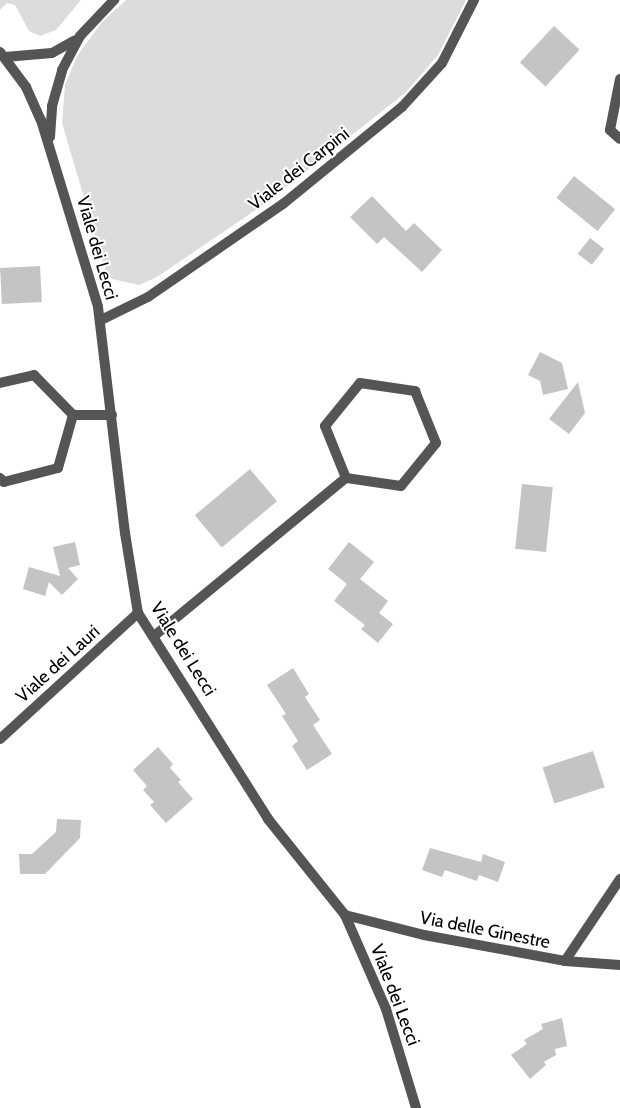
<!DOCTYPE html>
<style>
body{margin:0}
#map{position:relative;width:620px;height:1108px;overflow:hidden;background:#fff;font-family:Cabin,sans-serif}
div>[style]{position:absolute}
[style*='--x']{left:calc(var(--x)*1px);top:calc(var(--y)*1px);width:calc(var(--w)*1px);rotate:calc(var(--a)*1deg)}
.green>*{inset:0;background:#dcdcdc}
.building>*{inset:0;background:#c4c4c4;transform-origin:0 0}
.minor>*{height:10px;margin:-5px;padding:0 5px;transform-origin:5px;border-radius:5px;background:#555}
span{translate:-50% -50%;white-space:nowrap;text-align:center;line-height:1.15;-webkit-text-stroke:4px #fff;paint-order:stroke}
.street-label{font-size:18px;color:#000}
</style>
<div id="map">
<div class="green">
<i style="clip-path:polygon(0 0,81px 0,56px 30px,40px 36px,29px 31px,15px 5px,7px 3px,0 10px)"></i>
<i style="clip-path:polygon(126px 0,466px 0,438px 55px,405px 93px,266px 203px,157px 277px,139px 285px,112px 279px,106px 272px,62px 123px,65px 85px,77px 56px,102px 22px)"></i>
</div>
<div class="building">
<i style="left:554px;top:26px;width:35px;height:50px;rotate:43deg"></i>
<i style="left:574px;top:176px;width:53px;height:28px;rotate:39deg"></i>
<i style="clip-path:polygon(372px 196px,406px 231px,414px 223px,442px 250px,422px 272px,384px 237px,377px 244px,350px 217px)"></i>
<i style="left:590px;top:238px;width:18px;height:20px;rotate:38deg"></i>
<i style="left:40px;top:266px;width:36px;height:40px;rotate:87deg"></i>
<i style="clip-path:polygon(540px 352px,562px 363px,568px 389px,543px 395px,540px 381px,528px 375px)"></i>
<i style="clip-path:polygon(578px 382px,585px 413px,569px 434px,549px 419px)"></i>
<i style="left:250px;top:469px;width:42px;height:72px;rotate:50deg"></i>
<i style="left:522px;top:484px;width:31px;height:65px;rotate:6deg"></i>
<i style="clip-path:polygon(75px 542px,80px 565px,68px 568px,78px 579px,62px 595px,49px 582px,45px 596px,23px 589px,29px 567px,60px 576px,53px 547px)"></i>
<i style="clip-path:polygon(349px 542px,374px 562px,360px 579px,388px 601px,379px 613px,393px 624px,378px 643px,361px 629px,365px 625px,334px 601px,347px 584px,328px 569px)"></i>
<i style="clip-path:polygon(293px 668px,309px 694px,305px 697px,320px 720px,313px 725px,332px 754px,307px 770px,292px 746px,298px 741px,282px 716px,286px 714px,267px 685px)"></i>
<i style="clip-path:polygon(158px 747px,173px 764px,170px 768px,181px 780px,178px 782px,193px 799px,166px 823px,150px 805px,154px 802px,143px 790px,147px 786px,133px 770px)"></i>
<i style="left:593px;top:751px;width:38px;height:53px;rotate:72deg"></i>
<i style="clip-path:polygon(57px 819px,81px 820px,80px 838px,45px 874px,20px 874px,19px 854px,32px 854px,56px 832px)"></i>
<i style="clip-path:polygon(430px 848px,481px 862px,483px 854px,505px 862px,498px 882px,479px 875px,477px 881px,445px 870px,442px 877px,422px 870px)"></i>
<i style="clip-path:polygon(562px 1018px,567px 1046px,555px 1049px,556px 1055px,544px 1062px,546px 1065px,530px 1079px,511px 1055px,527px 1044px,524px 1040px,543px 1029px,541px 1024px)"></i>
</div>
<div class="minor">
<i style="--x:0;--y:52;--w:44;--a:53.4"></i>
<i style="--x:26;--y:87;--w:36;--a:66"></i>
<i style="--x:41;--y:120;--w:195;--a:73"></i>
<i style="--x:98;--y:307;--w:228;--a:83.2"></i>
<i style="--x:125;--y:533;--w:81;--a:80.8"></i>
<i style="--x:138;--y:613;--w:244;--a:57.7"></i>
<i style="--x:268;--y:819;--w:123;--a:51.3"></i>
<i style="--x:345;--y:915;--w:103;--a:66.4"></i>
<i style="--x:386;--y:1009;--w:103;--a:73.1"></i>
<i style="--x:5;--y:57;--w:47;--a:-4.9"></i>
<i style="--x:52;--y:53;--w:26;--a:-29"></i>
<i style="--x:620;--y:79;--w:52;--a:101.1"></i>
<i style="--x:610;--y:130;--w:13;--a:42"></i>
<i style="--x:50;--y:137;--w:31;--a:-86"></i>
<i style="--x:52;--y:106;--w:37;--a:-74"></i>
<i style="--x:62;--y:70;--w:38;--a:-62"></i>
<i style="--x:80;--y:36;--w:50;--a:-46.6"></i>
<i style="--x:101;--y:320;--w:52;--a:-26.1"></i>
<i style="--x:148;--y:297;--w:164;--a:-34.6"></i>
<i style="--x:283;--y:204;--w:154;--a:-39.2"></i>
<i style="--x:402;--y:107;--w:59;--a:-47.7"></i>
<i style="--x:442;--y:63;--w:71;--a:-63.1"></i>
<i style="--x:0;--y:383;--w:35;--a:-13"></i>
<i style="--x:34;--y:375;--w:56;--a:45.7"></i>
<i style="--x:73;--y:415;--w:55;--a:105.8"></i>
<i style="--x:58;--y:468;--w:56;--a:165.5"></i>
<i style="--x:4;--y:482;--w:6;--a:-135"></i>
<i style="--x:360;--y:383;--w:56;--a:8.3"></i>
<i style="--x:415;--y:391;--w:56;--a:68"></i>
<i style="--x:436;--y:443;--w:55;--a:129.1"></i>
<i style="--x:401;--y:486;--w:56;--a:-171.7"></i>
<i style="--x:346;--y:478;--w:56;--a:-112"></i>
<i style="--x:325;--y:426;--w:55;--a:-50.9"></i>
<i style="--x:73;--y:415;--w:39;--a:0"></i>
<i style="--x:154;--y:636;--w:249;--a:-39.5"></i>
<i style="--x:0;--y:739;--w:187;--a:-42.4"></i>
<i style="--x:345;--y:915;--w:81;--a:14.2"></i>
<i style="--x:424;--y:935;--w:143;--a:10.4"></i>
<i style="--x:565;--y:961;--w:55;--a:4.2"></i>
<i style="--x:565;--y:961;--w:99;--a:-56.1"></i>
</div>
<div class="street-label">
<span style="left:299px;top:169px;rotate:-38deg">Viale dei Carpini</span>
<span style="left:97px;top:248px;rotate:74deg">Viale dei Lecci</span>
<span style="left:183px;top:649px;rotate:58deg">Viale dei Lecci</span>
<span style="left:58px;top:664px;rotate:-42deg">Viale dei Lauri</span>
<span style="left:485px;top:930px;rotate:11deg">Via delle Ginestre</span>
<span style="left:395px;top:995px;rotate:69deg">Viale dei Lecci</span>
</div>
</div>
